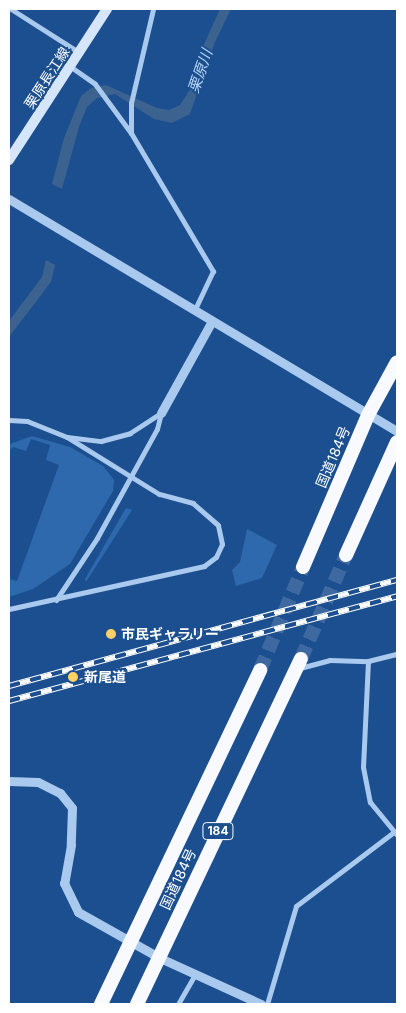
<!DOCTYPE html>
<meta charset="utf-8">
<style>
body{margin:0}
#map{position:relative;width:406px;height:1013px;overflow:hidden;background:#1b4f8f;font-family:Inter,"Noto Sans JP",sans-serif}
div>[style]{position:absolute}
[style*='--x']{left:calc(var(--x)*1px);top:calc(var(--y)*1px);width:calc(var(--w)*1px);rotate:calc(var(--a)*1deg)}
.green>*{inset:0;background:#2e69ad}
.water>*{inset:0;background:#3c6290}
.trunk-tunnel>*{height:14px;margin-top:-7px;transform-origin:0;background:repeating-linear-gradient(90deg,#3d69a0 0 14px,transparent 0 21px)}
.minor>*{height:5px;margin:-2.5px;padding:0 2.5px;transform-origin:2.5px;border-radius:2.5px;background:#a9c9ee}
.tertiary>*{height:9px;margin:-4.5px;padding:0 4.5px;transform-origin:4.5px;border-radius:4.5px;background:#a9c9ee}
.secondary>*{height:10px;margin:-5px;padding:0 5px;transform-origin:5px;border-radius:5px;background:#d6e6fa}
.trunk>*{height:14px;margin:-7px;padding:0 7px;transform-origin:7px;border-radius:7px;background:#f8faff}
.rail>*{height:5.5px;margin-top:-2.75px;transform-origin:0;background:repeating-linear-gradient(90deg,#1b4f8f 0 11px,#fff 0 22px);box-sizing:border-box;border-block:1px solid #fff}
.dots>*{width:14px;height:14px;translate:-50% -50%;box-sizing:border-box;border:2px solid #1b4f8f;border-radius:50%}
span{translate:-50% -50%;white-space:nowrap;text-align:center;line-height:1.15;-webkit-text-stroke:4px #1b4f8f;paint-order:stroke}
.shield-label span{padding:1px 4px;background:#1b4f8f;border:1px solid;border-radius:4px;-webkit-text-stroke-width:0}
.shield-label{font-size:12px;color:#fff;font-weight:700}
.street-label{font-size:14px;color:#fff}
.poi-label{font-size:14px;color:#fff;font-weight:700}
.left{translate:0 -50%;text-align:left}
.water-label{font-size:15px;color:#b5d3f5;font-style:italic}
.frame{position:absolute;inset:0;border:10px solid #fff;pointer-events:none}
</style>
<div id="map">
<div class="green">
<i style="clip-path:polygon(32px 436px,70px 447px,103px 466px,114px 480px,113px 491px,70px 564px,33px 589px,9px 597px,9px 579px,17px 581px,59px 465px,46px 460px,50px 445px,31px 439px,26px 451px,13px 447px,9px 451px,10px 444px)"></i>
<i style="clip-path:polygon(126px 508px,132px 510px,86px 582px,85px 579px)"></i>
<i style="clip-path:polygon(247px 529px,277px 545px,262px 578px,236px 586px,232px 570px,240px 562px)"></i>
</div>
<div class="water">
<i style="clip-path:polygon(220px 9px,231px 9px,215px 42px,190px 114px,172px 123px,154px 119px,115px 94px,97px 98px,87px 107px,79px 127px,62px 189px,52px 184px,64px 138px,81px 96px,91px 88px,106px 85px,157px 108px,169px 110px,180px 105px,191px 88px,202px 49px)"></i>
<i style="clip-path:polygon(46px 260px,55px 265px,51px 282px,9px 337px,9px 321px,42px 277px)"></i>
</div>
<div class="trunk-tunnel">
<i style="--x:301;--y:659;--w:113;--a:-66.6"></i>
<i style="--x:260;--y:670;--w:112;--a:-67.3"></i>
</div>
<div class="minor">
<i style="--x:11;--y:9;--w:82;--a:32.5"></i>
<i style="--x:71;--y:67;--w:29;--a:35"></i>
<i style="--x:95;--y:84;--w:61;--a:53.7"></i>
<i style="--x:131;--y:133;--w:161;--a:59.3"></i>
<i style="--x:213;--y:271;--w:42;--a:115.3"></i>
<i style="--x:131;--y:133;--w:30;--a:-90"></i>
<i style="--x:131;--y:103;--w:97;--a:-76.8"></i>
<i style="--x:9;--y:420;--w:18;--a:3"></i>
<i style="--x:27;--y:421;--w:43;--a:21.8"></i>
<i style="--x:67;--y:437;--w:34;--a:7"></i>
<i style="--x:101;--y:441;--w:30;--a:-15"></i>
<i style="--x:130;--y:433;--w:37;--a:-33"></i>
<i style="--x:56;--y:600;--w:74;--a:-56.5"></i>
<i style="--x:97;--y:538;--w:124;--a:-61.2"></i>
<i style="--x:157;--y:429;--w:16;--a:-76"></i>
<i style="--x:9;--y:609;--w:200;--a:-12.4"></i>
<i style="--x:204;--y:566;--w:15;--a:-37"></i>
<i style="--x:216;--y:557;--w:14;--a:-65"></i>
<i style="--x:222;--y:544;--w:19;--a:-102"></i>
<i style="--x:218;--y:525;--w:33;--a:-139"></i>
<i style="--x:193;--y:503;--w:35;--a:-165"></i>
<i style="--x:159;--y:494;--w:108;--a:-148.2"></i>
<i style="--x:368;--y:661;--w:106;--a:92.7"></i>
<i style="--x:363;--y:767;--w:36;--a:79"></i>
<i style="--x:370;--y:802;--w:43;--a:50.7"></i>
<i style="--x:300;--y:668;--w:31;--a:-15"></i>
<i style="--x:330;--y:660;--w:38;--a:2"></i>
<i style="--x:368;--y:661;--w:30;--a:-14"></i>
<i style="--x:178;--y:1004;--w:34;--a:-60"></i>
<i style="--x:267;--y:1004;--w:102;--a:-73.5"></i>
<i style="--x:296;--y:906;--w:123;--a:-37.1"></i>
</div>
<div class="tertiary">
<i style="--x:9;--y:199;--w:452;--a:30.9"></i>
<i style="--x:161;--y:413;--w:105;--a:-61"></i>
<i style="--x:9;--y:781;--w:29;--a:2"></i>
<i style="--x:38;--y:782;--w:25;--a:27"></i>
<i style="--x:60;--y:793;--w:19;--a:51"></i>
<i style="--x:72;--y:808;--w:37;--a:92"></i>
<i style="--x:71;--y:845;--w:39;--a:100"></i>
<i style="--x:64;--y:883;--w:32;--a:64"></i>
<i style="--x:78;--y:912;--w:94;--a:29.3"></i>
<i style="--x:160;--y:958;--w:111;--a:24.5"></i>
</div>
<div class="secondary">
<i style="--x:9;--y:160;--w:180;--a:-57"></i>
</div>
<div class="trunk">
<i style="--x:346;--y:555;--w:124;--a:-65.7"></i>
<i style="--x:303;--y:567;--w:165;--a:-66.8"></i>
<i style="--x:368;--y:415;--w:60;--a:-61.3"></i>
<i style="--x:101;--y:1004;--w:370;--a:-64.5"></i>
<i style="--x:137;--y:1004;--w:382;--a:-64.6"></i>
</div>
<div class="rail">
<i style="--x:9;--y:686;--w:402;--a:-15.3"></i>
<i style="--x:9;--y:701;--w:402;--a:-15.1"></i>
</div>
<div class="dots">
<i style="left:111px;top:634px;background:#ffd166"></i>
<i style="left:73px;top:677px;background:#ffd166"></i>
</div>
<div class="shield-label">
<span style="left:218px;top:831px">184</span>
</div>
<div class="street-label">
<span style="left:47px;top:78px;rotate:-57deg">栗原長江線</span>
<span style="left:333px;top:457px;rotate:-67deg">国道184号</span>
<span style="left:178px;top:879px;rotate:-65deg">国道184号</span>
</div>
<div class="poi-label">
<span class="left" style="left:121px;top:634px">市民ギャラリー</span>
<span class="left" style="left:84px;top:677px">新尾道</span>
</div>
<div class="water-label">
<span style="left:200px;top:71px;rotate:-71deg">栗原川</span>
</div>
<div class="frame"></div>
</div>
